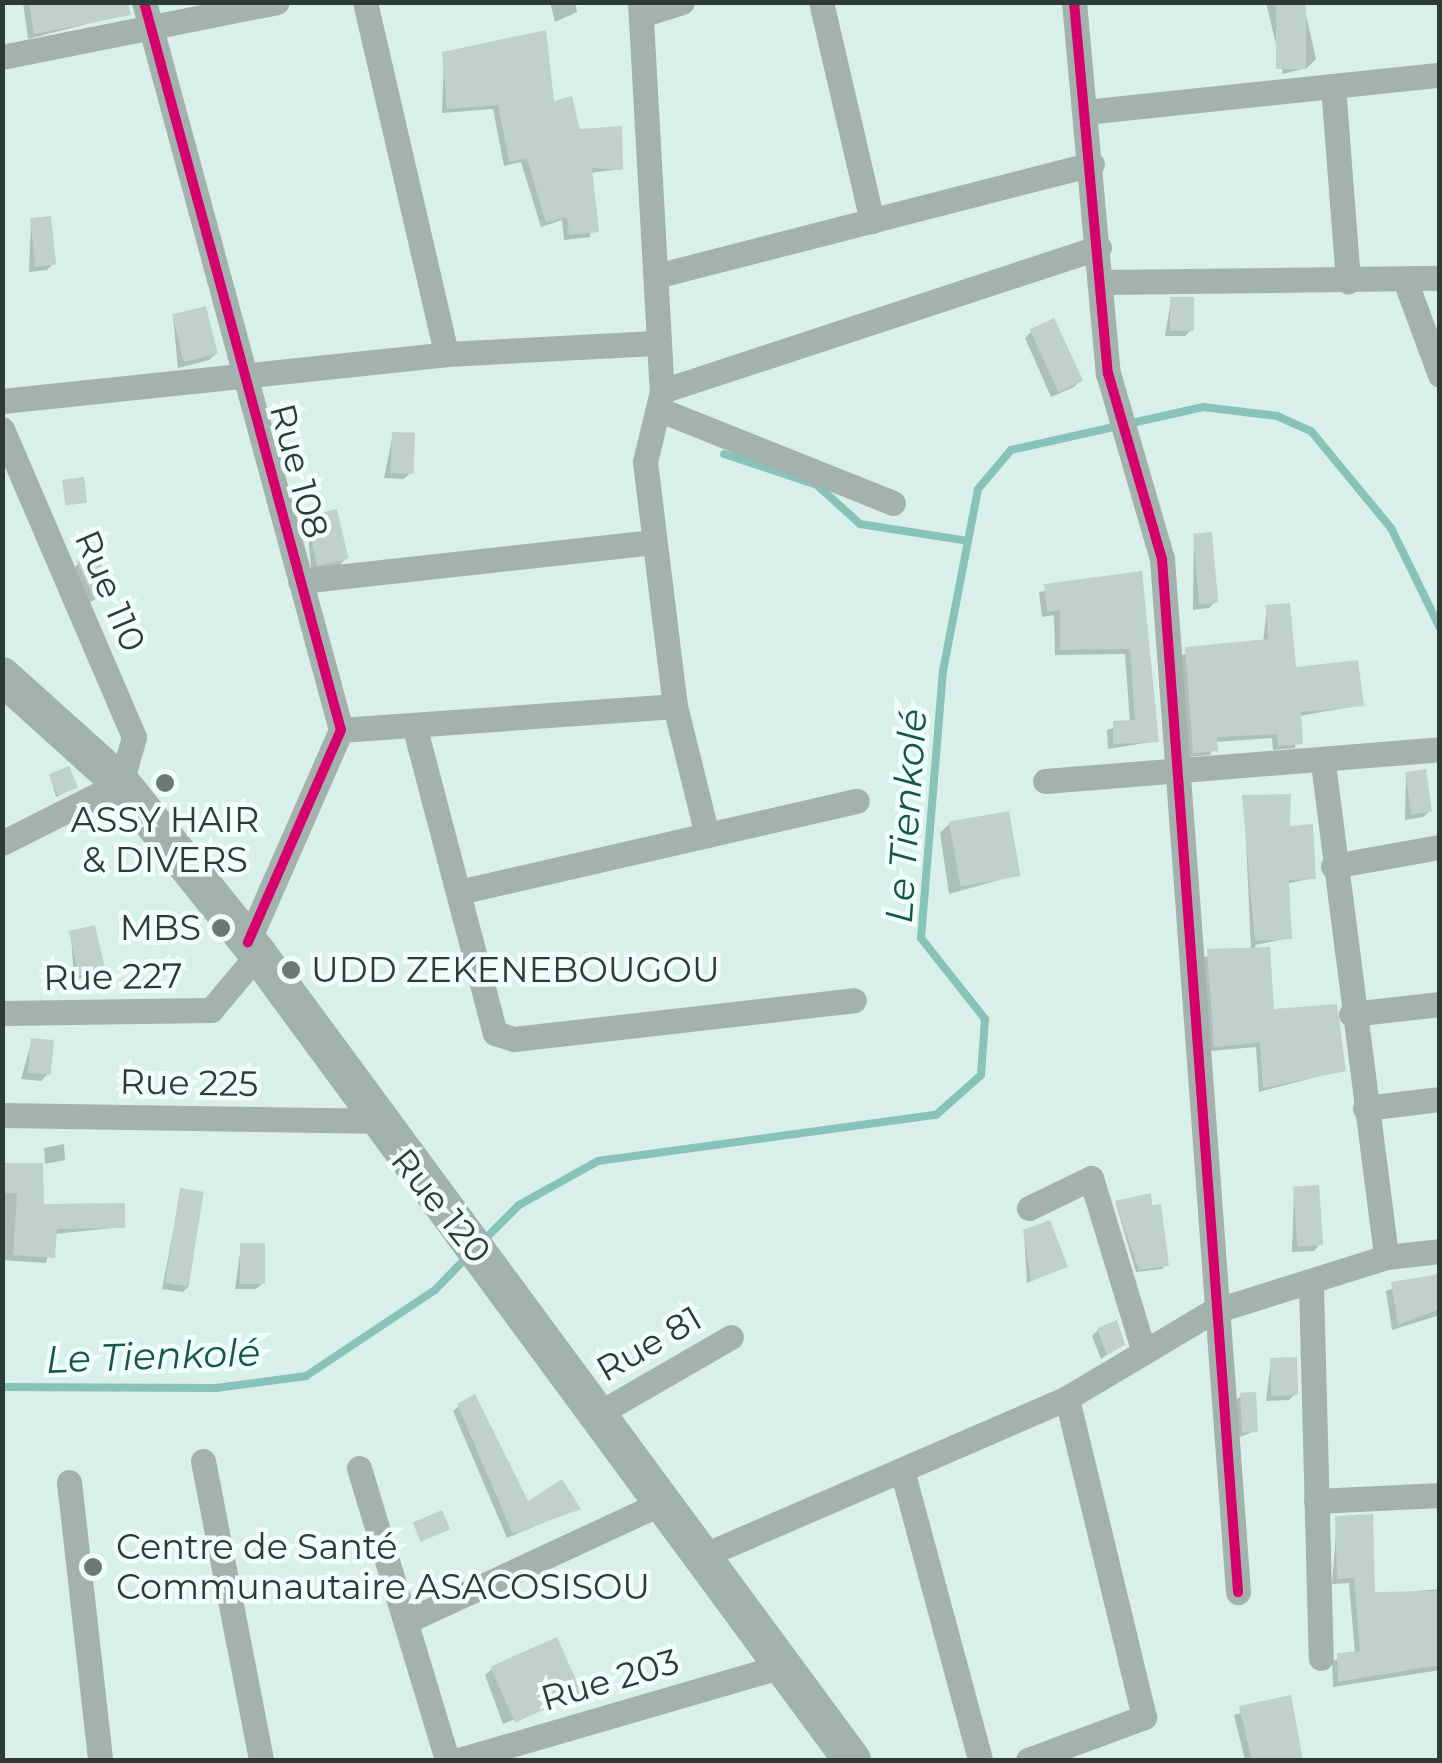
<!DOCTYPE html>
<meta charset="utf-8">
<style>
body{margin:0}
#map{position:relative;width:1442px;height:1763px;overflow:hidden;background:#d9efea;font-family:Montserrat,sans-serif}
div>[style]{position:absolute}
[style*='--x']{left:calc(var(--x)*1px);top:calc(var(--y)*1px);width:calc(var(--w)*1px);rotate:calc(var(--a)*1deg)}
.shadow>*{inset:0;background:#0003}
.stream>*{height:8px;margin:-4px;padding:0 4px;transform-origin:4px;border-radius:4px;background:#88c3b9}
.building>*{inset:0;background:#c0d1cd;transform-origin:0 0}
.minor>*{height:25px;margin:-12.5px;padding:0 12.5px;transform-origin:12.5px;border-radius:12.5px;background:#a4b2ae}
.secondary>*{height:38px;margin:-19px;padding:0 19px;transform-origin:19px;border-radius:19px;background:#a1b1ae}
.cycleway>*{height:10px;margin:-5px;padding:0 5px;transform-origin:5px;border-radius:5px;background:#d6006c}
.dots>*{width:28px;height:28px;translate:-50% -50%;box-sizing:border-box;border:5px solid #f0fffc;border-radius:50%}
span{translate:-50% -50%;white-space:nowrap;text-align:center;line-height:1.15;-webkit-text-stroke:9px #f0fffc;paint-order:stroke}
.street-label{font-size:35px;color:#2c3b38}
.poi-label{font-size:35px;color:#2c3b38}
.right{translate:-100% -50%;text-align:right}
.left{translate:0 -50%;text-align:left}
.water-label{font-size:38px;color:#17564e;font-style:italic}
.frame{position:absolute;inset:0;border:5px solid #2c3b38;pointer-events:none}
</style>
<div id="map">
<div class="shadow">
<i style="clip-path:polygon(23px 2px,112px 2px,114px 17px,28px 39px)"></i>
<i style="clip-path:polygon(550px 2px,575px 2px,577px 12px,555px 22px)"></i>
<i style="clip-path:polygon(1266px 2px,1303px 2px,1316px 59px,1307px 68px,1283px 74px)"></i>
<i style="clip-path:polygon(444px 55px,578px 132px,620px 169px,590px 173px,590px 237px,564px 240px,562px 220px,541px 227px,521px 162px,504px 166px,493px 109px,442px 113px)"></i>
<i style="clip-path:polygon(31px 221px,53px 264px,47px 270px,29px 272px)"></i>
<i style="clip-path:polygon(1171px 300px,1192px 329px,1185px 336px,1165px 336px)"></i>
<i style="clip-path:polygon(173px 317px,216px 354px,209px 360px,178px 368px)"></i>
<i style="clip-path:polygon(1031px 332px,1080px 380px,1074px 387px,1051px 397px,1025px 338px)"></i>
<i style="clip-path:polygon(393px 434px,410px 473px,404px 479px,384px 478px)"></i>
<i style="clip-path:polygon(307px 520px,346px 558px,340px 565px,311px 568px)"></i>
<i style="clip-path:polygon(1194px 536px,1215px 602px,1209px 608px,1193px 610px)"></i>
<i style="clip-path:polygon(78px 564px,110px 590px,87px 604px,72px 571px)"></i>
<i style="clip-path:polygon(1140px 574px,1157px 741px,1108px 749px,1107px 730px,1130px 723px,1125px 654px,1055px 655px,1054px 615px,1042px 617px,1039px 592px)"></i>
<i style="clip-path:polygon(1267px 607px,1294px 670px,1362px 705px,1299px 716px,1295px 748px,1273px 750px,1272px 738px,1215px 742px,1210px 755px,1188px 757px,1180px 655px,1263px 642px)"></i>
<i style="clip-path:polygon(1406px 774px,1430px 811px,1423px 817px,1405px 820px)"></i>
<i style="clip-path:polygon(50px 776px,72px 789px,56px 797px)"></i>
<i style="clip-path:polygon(1244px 797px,1288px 828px,1313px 878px,1286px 884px,1289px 938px,1255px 945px,1272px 1011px,1343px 1070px,1259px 1092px,1256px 1047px,1210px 1051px,1203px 957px,1251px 950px)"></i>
<i style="clip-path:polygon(950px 823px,1017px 875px,949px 894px,940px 833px)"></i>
<i style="clip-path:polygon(71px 933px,102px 969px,96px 975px,74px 980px)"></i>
<i style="clip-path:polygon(32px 1040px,47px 1075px,41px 1081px,21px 1079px)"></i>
<i style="clip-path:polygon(64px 1144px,65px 1160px,45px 1164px,44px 1148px)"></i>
<i style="clip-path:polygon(2px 1166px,41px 1207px,123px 1227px,54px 1234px,46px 1263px,2px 1260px)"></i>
<i style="clip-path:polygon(1294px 1189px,1320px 1244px,1314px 1251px,1292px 1252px)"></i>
<i style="clip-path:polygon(181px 1191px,189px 1286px,183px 1292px,162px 1289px)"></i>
<i style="clip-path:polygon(1116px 1204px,1166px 1265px,1162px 1269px,1136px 1272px)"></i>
<i style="clip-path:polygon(1024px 1231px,1065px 1267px,1027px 1283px)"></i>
<i style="clip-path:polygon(241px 1246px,263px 1283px,256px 1289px,235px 1289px)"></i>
<i style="clip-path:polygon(1440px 1273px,1440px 1315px,1392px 1330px,1386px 1291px)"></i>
<i style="clip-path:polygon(1098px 1330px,1122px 1344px,1101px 1359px,1092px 1336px)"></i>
<i style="clip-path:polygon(1271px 1361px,1295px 1394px,1289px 1400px,1266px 1401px)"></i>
<i style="clip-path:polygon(1241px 1396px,1255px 1431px,1237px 1438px,1234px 1402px)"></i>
<i style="clip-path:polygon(459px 1406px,527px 1505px,578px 1508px,507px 1538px,453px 1411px)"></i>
<i style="clip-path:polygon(1337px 1519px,1372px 1595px,1440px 1589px,1440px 1670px,1333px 1687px,1332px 1661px,1355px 1654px,1349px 1583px,1332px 1584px)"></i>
<i style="clip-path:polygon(492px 1669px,579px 1693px,503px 1724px,485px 1675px)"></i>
<i style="clip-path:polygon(1289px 1698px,1302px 1760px,1245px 1760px,1234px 1715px)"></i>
</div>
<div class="stream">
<i style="--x:724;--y:454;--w:98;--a:18.4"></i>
<i style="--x:817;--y:485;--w:58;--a:42.2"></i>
<i style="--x:860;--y:524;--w:109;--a:8.9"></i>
<i style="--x:484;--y:1240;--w:49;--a:-45"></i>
<i style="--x:519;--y:1205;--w:90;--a:-29.1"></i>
<i style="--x:598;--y:1161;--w:341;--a:-7.8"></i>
<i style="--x:936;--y:1115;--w:60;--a:-41.6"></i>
<i style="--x:981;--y:1075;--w:56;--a:-85.9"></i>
<i style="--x:985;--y:1019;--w:103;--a:-128.3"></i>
<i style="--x:921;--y:938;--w:268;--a:-85.3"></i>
<i style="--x:943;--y:671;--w:185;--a:-79.1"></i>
<i style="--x:978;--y:489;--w:51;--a:-49.8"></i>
<i style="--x:1011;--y:450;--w:197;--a:-12.6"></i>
<i style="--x:1203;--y:407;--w:75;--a:6.9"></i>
<i style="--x:1277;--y:416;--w:37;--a:24"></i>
<i style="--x:1311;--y:431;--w:126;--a:50.5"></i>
<i style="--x:1391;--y:528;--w:111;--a:63.9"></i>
<i style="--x:2;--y:1387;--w:214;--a:0.3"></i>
<i style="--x:216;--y:1388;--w:91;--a:-7.6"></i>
<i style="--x:306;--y:1376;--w:155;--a:-33.7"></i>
<i style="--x:435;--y:1290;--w:46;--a:-45.9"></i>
</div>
<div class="building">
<i style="clip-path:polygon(29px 2px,128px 2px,131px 15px,34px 34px)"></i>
<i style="left:1276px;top:2px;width:30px;height:67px"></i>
<i style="clip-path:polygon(546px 30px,554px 101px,572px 96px,580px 129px,622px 126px,623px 170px,592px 168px,599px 232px,569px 235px,567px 217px,546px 223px,527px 158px,509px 162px,498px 105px,447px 109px,442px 52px)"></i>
<i style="left:51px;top:216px;width:49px;height:21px;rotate:84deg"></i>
<i style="left:1170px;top:297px;width:24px;height:34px"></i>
<i style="left:206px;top:306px;width:49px;height:35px;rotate:76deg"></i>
<i style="left:1054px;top:318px;width:69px;height:27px;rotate:65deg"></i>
<i style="left:392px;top:432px;width:23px;height:41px;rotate:2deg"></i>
<i style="left:84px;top:477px;width:26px;height:22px;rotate:83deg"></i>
<i style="left:337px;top:509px;width:51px;height:32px;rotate:77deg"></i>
<i style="left:1212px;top:532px;width:71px;height:19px;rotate:85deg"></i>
<i style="left:96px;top:553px;width:41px;height:21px;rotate:65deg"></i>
<i style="clip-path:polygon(1142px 571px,1159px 742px,1113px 744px,1113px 721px,1135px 720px,1130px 649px,1060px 650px,1060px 610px,1047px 612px,1044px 584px)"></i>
<i style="clip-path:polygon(1290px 603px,1296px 667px,1358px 660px,1364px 706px,1301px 712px,1303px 744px,1278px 746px,1277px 734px,1217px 737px,1218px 751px,1193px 753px,1185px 647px,1268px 639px,1266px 605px)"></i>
<i style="left:69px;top:766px;width:23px;height:22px;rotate:67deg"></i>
<i style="left:1426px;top:769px;width:43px;height:21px;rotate:82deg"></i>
<i style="clip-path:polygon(1291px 794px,1290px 826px,1313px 824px,1316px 879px,1289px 880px,1292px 939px,1255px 941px,1242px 795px)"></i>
<i style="left:1009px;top:811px;width:66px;height:61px;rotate:80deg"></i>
<i style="left:95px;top:925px;width:46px;height:27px;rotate:77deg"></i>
<i style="clip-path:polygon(1270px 947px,1274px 1009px,1337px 1004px,1346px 1071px,1263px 1088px,1260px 1043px,1214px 1047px,1207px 949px)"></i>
<i style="left:31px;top:1038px;width:23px;height:35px;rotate:5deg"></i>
<i style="clip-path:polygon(2px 1163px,43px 1163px,44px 1204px,125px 1203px,125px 1228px,57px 1229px,55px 1258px,13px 1255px,17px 1193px,2px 1193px)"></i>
<i style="left:1319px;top:1185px;width:60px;height:26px;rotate:86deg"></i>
<i style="left:180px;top:1188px;width:24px;height:96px;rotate:9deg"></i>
<i style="clip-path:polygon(1151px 1193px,1152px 1205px,1161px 1204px,1169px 1266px,1139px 1270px,1115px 1201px)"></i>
<i style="clip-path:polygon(1050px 1220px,1068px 1267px,1031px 1281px,1023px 1230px)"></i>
<i style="left:240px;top:1243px;width:25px;height:41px"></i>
<i style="clip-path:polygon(1440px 1274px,1440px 1309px,1398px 1325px,1391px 1282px)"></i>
<i style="clip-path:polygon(1117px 1320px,1125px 1345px,1107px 1355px,1097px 1328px)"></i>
<i style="left:1297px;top:1357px;width:38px;height:27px;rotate:88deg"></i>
<i style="left:1256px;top:1392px;width:40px;height:16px;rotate:87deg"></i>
<i style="clip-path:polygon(475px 1394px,528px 1501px,562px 1479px,581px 1509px,513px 1534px,457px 1404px)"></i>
<i style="left:442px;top:1510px;width:21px;height:32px;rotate:67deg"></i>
<i style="clip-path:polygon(1373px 1514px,1375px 1592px,1440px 1591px,1440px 1665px,1338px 1682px,1337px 1653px,1360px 1651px,1354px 1578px,1337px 1579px,1335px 1516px)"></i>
<i style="left:557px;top:1637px;width:61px;height:73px;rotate:66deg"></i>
<i style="clip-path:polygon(1291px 1695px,1303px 1760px,1252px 1760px,1239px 1706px)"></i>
</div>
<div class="minor">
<i style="--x:144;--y:2;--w:754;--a:74.86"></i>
<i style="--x:341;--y:730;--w:232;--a:113.7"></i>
<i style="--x:365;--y:2;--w:361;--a:77"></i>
<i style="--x:640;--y:2;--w:390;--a:86.8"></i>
<i style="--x:662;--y:391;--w:73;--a:103.5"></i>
<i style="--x:645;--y:462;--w:246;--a:83"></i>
<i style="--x:675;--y:706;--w:133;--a:76.1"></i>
<i style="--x:821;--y:2;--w:225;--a:76.9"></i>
<i style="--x:1074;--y:2;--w:373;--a:84.8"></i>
<i style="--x:1108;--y:373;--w:194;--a:73.8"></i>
<i style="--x:1162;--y:559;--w:1036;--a:85.79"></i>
<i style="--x:641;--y:15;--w:43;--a:-17.6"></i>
<i style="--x:2;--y:57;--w:280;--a:-11.3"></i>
<i style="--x:1333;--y:86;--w:196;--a:85.6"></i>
<i style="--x:1085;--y:112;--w:357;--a:-6"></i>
<i style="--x:656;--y:276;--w:450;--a:-14.4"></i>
<i style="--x:1405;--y:280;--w:101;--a:69.8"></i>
<i style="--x:1101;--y:282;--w:339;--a:-0.7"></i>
<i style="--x:662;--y:391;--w:460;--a:-18.2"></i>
<i style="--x:2;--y:401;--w:446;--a:-6"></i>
<i style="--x:446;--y:354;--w:213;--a:-3"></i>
<i style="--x:658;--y:409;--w:253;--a:21.8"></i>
<i style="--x:2;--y:429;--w:335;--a:66.8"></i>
<i style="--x:134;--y:737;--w:48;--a:105.8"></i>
<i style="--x:121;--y:783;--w:133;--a:153.2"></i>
<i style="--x:300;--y:581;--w:353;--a:-6.3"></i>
<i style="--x:414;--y:725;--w:318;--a:75.3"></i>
<i style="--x:495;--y:1033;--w:20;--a:18"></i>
<i style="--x:514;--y:1039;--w:342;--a:-6.5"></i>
<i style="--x:341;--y:730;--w:335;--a:-4.1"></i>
<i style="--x:1323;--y:763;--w:498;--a:82.7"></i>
<i style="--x:1045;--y:781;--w:396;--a:-4.6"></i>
<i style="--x:1333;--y:866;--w:109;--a:-10.1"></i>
<i style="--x:463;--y:891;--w:404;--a:-12.9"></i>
<i style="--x:2;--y:1013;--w:209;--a:-0.8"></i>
<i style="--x:211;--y:1010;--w:73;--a:-50"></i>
<i style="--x:1351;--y:1014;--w:90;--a:-6.4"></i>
<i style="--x:1365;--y:1108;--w:76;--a:-6.8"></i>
<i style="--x:2;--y:1115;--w:372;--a:0.9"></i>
<i style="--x:1029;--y:1208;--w:69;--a:-25.8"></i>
<i style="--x:1091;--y:1178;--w:182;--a:73.1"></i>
<i style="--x:1311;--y:1286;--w:372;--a:88.5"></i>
<i style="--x:601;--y:1412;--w:150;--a:-30"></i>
<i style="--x:203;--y:1461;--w:305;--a:79"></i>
<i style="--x:359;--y:1468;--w:305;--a:73.2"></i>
<i style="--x:902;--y:1470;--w:300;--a:74.9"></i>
<i style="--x:69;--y:1482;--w:280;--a:83.6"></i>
<i style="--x:1316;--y:1501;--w:124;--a:-2.8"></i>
<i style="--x:700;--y:1557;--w:400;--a:-23.4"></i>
<i style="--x:1067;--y:1398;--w:168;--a:-30.8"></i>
<i style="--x:1211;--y:1312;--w:183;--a:-17.4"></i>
<i style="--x:1386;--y:1257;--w:54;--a:-6.3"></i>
<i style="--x:407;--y:1621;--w:280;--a:-24.9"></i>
<i style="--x:459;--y:1760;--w:334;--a:-16.2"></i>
<i style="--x:1028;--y:1760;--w:124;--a:-20.3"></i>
<i style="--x:1144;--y:1717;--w:328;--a:-103.6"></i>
</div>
<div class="secondary">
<i style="--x:2;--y:676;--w:160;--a:42"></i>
<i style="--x:121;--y:783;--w:219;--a:51.3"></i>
<i style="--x:258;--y:954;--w:1001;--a:53.61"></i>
</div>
<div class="cycleway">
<i style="--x:144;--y:2;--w:754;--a:74.86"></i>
<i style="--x:341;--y:730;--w:232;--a:113.7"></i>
<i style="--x:1074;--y:2;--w:373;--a:84.8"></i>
<i style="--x:1108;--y:373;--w:194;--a:73.8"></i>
<i style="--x:1162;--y:559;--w:1036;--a:85.79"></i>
</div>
<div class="dots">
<i style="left:165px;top:783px;background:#697a76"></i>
<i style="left:221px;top:928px;background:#697a76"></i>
<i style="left:291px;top:970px;background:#697a76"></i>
<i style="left:93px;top:1567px;background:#697a76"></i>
</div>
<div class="street-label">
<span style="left:299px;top:471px;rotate:75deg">Rue 108</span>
<span style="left:110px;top:591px;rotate:67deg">Rue 110</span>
<span style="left:113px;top:977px;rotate:-1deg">Rue 227</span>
<span style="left:189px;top:1083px;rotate:1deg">Rue 225</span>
<span style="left:441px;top:1206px;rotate:51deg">Rue 120</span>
<span style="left:649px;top:1344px;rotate:-30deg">Rue 81</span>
<span style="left:610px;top:1680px;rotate:-16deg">Rue 203</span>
</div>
<div class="poi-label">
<span style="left:165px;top:840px">ASSY HAIR<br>&amp; DIVERS</span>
<span class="right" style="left:201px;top:928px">MBS</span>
<span class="left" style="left:311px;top:970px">UDD ZEKENEBOUGOU</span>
<span class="left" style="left:116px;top:1567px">Centre de Santé<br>Communautaire ASACOSISOU</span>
</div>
<div class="water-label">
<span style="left:906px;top:816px;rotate:-86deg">Le Tienkolé</span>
<span style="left:153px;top:1356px;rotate:-2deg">Le Tienkolé</span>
</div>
<div class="frame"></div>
</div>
